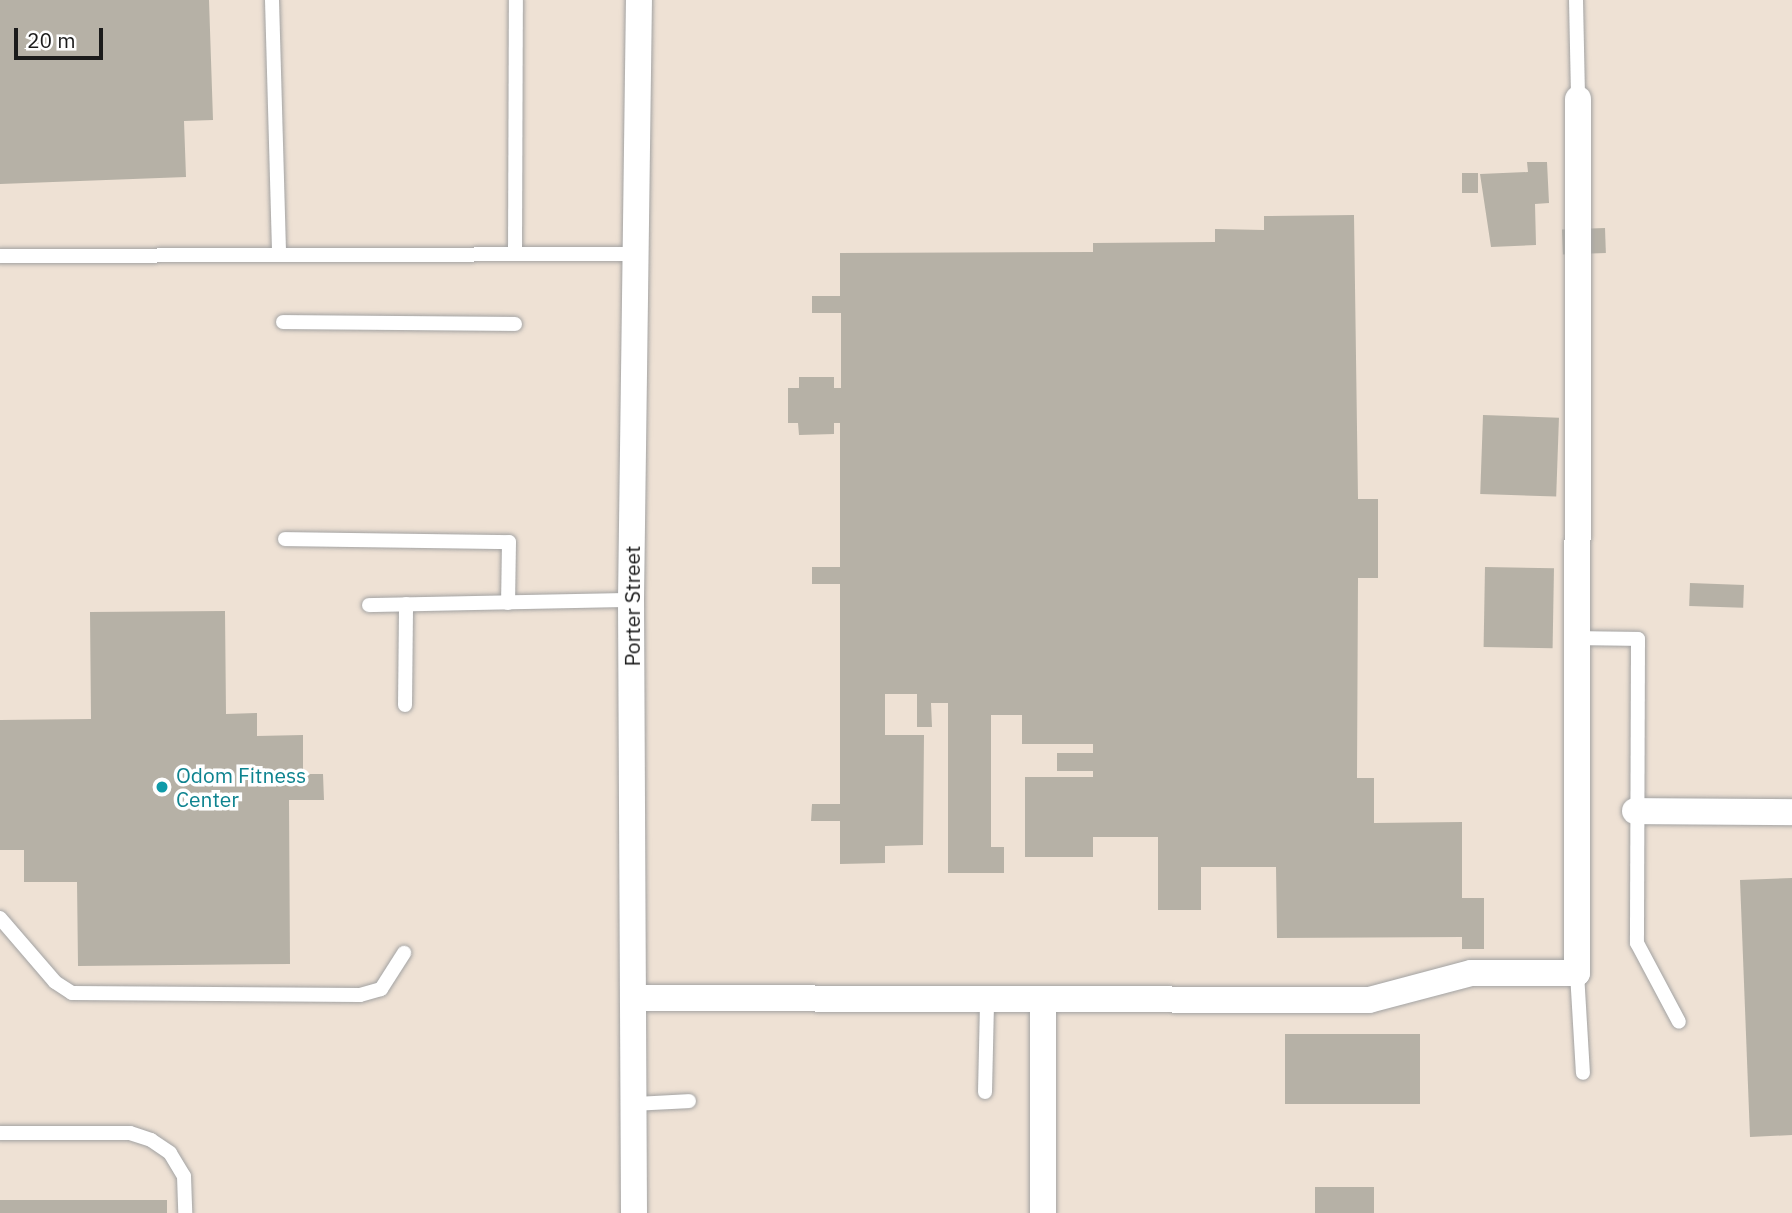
<!DOCTYPE html>
<style>
body{margin:0}
#map{position:relative;width:1792px;height:1213px;overflow:hidden;background:#ecebe1;font-family:"IBM Plex Sans",sans-serif}
div>[style]{position:absolute}
[style*='--x']{left:calc(var(--x)*1px);top:calc(var(--y)*1px);width:calc(var(--w)*1px);rotate:calc(var(--a)*1deg)}
.military>*{inset:0;background:#eee1d4;transform-origin:0 0}
.building>*{inset:0;background:#b6b1a6;transform-origin:0 0}
.roads{filter:drop-shadow(0 0 2px #a2a2a2) drop-shadow(0 0 2px #a2a2a2)}
.lane>*{height:14px;margin:-7px;padding:0 7px;transform-origin:7px;border-radius:7px;background:#fff}
.street>*{height:26px;margin:-13px;padding:0 13px;transform-origin:13px;border-radius:13px;background:#fff}
.dots>*{width:19px;height:19px;translate:-50% -50%;box-sizing:border-box;border:4px solid #fff;border-radius:50%}
span{translate:-50% -50%;white-space:nowrap;text-align:center;line-height:1.15;-webkit-text-stroke:7px #fff;paint-order:stroke}
.street-label{font-size:21px;color:#1b1b1b}
.culture-label{font-size:21px;color:#0d838f}
.left{translate:0 -50%;text-align:left}
.scale{position:absolute;left:14px;top:28px;width:89px;height:32px;box-sizing:border-box;border:4px solid #1b1b1b;border-top:0;padding-left:9px;font-size:21px;line-height:24px;white-space:nowrap;color:#1b1b1b;-webkit-text-stroke:5px #fff;paint-order:stroke}
</style>
<div id="map">
<div class="military">
<i style="left:0;top:0;width:1792px;height:1213px"></i>
</div>
<div class="building">
<i style="clip-path:polygon(0 0,209px 0,213px 120px,184px 121px,186px 177px,0 184px)"></i>
<i style="clip-path:polygon(1527px 162px,1547px 162px,1549px 203px,1535px 204px,1536px 245px,1491px 247px,1480px 174px,1528px 172px)"></i>
<i style="left:1462px;top:173px;width:16px;height:20px"></i>
<i style="clip-path:polygon(1354px 215px,1358px 499px,1378px 499px,1378px 578px,1358px 578px,1357px 778px,1374px 778px,1374px 823px,1462px 822px,1462px 898px,1484px 898px,1484px 949px,1462px 949px,1462px 937px,1277px 938px,1276px 867px,1201px 867px,1201px 910px,1158px 910px,1158px 837px,1093px 837px,1093px 857px,1025px 857px,1025px 777px,1093px 777px,1093px 771px,1057px 771px,1057px 753px,1093px 753px,1093px 744px,1022px 744px,1022px 715px,991px 715px,991px 847px,1004px 847px,1004px 873px,948px 873px,948px 703px,931px 703px,932px 727px,917px 727px,917px 694px,885px 694px,885px 735px,924px 735px,923px 845px,885px 846px,885px 863px,840px 864px,840px 821px,811px 821px,812px 804px,840px 804px,840px 584px,812px 584px,812px 567px,840px 567px,840px 423px,834px 423px,834px 434px,799px 435px,798px 423px,788px 423px,788px 388px,799px 388px,799px 377px,834px 377px,834px 388px,841px 388px,841px 313px,812px 313px,812px 296px,840px 296px,840px 253px,1093px 252px,1093px 243px,1215px 242px,1215px 229px,1264px 230px,1264px 216px)"></i>
<i style="left:1605px;top:228px;width:25px;height:43px;rotate:88deg"></i>
<i style="left:1483px;top:415px;width:76px;height:79px;rotate:2deg"></i>
<i style="left:1485px;top:567px;width:69px;height:80px;rotate:1deg"></i>
<i style="left:1690px;top:583px;width:54px;height:23px;rotate:2deg"></i>
<i style="clip-path:polygon(225px 611px,226px 714px,257px 713px,257px 736px,303px 735px,303px 774px,323px 774px,324px 800px,289px 800px,290px 964px,78px 966px,77px 882px,24px 882px,24px 850px,0 850px,0 720px,91px 719px,90px 612px)"></i>
<i style="clip-path:polygon(1792px 878px,1792px 1135px,1750px 1137px,1740px 880px)"></i>
<i style="left:1420px;top:1034px;width:70px;height:135px;rotate:90deg"></i>
<i style="left:1315px;top:1187px;width:59px;height:26px"></i>
<i style="left:0;top:1200px;width:167px;height:13px"></i>
</div>
<div class="roads">
<div class="lane">
<i style="--x:272;--y:0;--w:255;--a:88.4"></i>
<i style="--x:1576;--y:0;--w:99;--a:88.8"></i>
<i style="--x:515;--y:254;--w:254;--a:-89.8"></i>
<i style="--x:0;--y:256;--w:634;--a:-0.18"></i>
<i style="--x:283;--y:322;--w:232;--a:0.5"></i>
<i style="--x:285;--y:539;--w:224;--a:0.8"></i>
<i style="--x:509;--y:542;--w:61;--a:90.9"></i>
<i style="--x:369;--y:605;--w:262;--a:-1.1"></i>
<i style="--x:1577;--y:638;--w:61;--a:0.9"></i>
<i style="--x:1638;--y:639;--w:304;--a:90.2"></i>
<i style="--x:1637;--y:943;--w:89;--a:62"></i>
<i style="--x:405;--y:705;--w:101;--a:-89.4"></i>
<i style="--x:0;--y:918;--w:84;--a:49.3"></i>
<i style="--x:55;--y:982;--w:20;--a:33"></i>
<i style="--x:72;--y:993;--w:288;--a:0.4"></i>
<i style="--x:360;--y:995;--w:22;--a:-16"></i>
<i style="--x:381;--y:989;--w:43;--a:-57.4"></i>
<i style="--x:1577;--y:973;--w:100;--a:86.6"></i>
<i style="--x:985;--y:1092;--w:91;--a:-88.7"></i>
<i style="--x:634;--y:1104;--w:55;--a:-3.1"></i>
<i style="--x:0;--y:1133;--w:130;--a:0"></i>
<i style="--x:130;--y:1133;--w:22;--a:18"></i>
<i style="--x:151;--y:1140;--w:23;--a:34"></i>
<i style="--x:170;--y:1153;--w:27;--a:59"></i>
<i style="--x:184;--y:1176;--w:37;--a:88"></i>
</div>
<div class="street">
<i style="--x:1635;--y:811;--w:157;--a:0.4"></i>
<i style="--x:634;--y:998;--w:735;--a:0.16"></i>
<i style="--x:1369;--y:1000;--w:106;--a:-14.8"></i>
<i style="--x:1471;--y:973;--w:106;--a:0"></i>
<i style="--x:1577;--y:973;--w:874;--a:-89.93"></i>
<i style="--x:634;--y:1213;--w:613;--a:-90.28"></i>
<i style="--x:631;--y:600;--w:600;--a:-89.24"></i>
<i style="--x:1043;--y:1213;--w:212;--a:-90"></i>
</div>
</div>
<div class="dots">
<i style="left:162px;top:787px;background:#0f9aa8"></i>
</div>
<div class="street-label">
<span style="left:632px;top:606px;rotate:-90deg">Porter Street</span>
</div>
<div class="culture-label">
<span class="left" style="left:176px;top:787px">Odom Fitness<br>Center</span>
</div>
<div class="scale">20 m</div>
</div>
